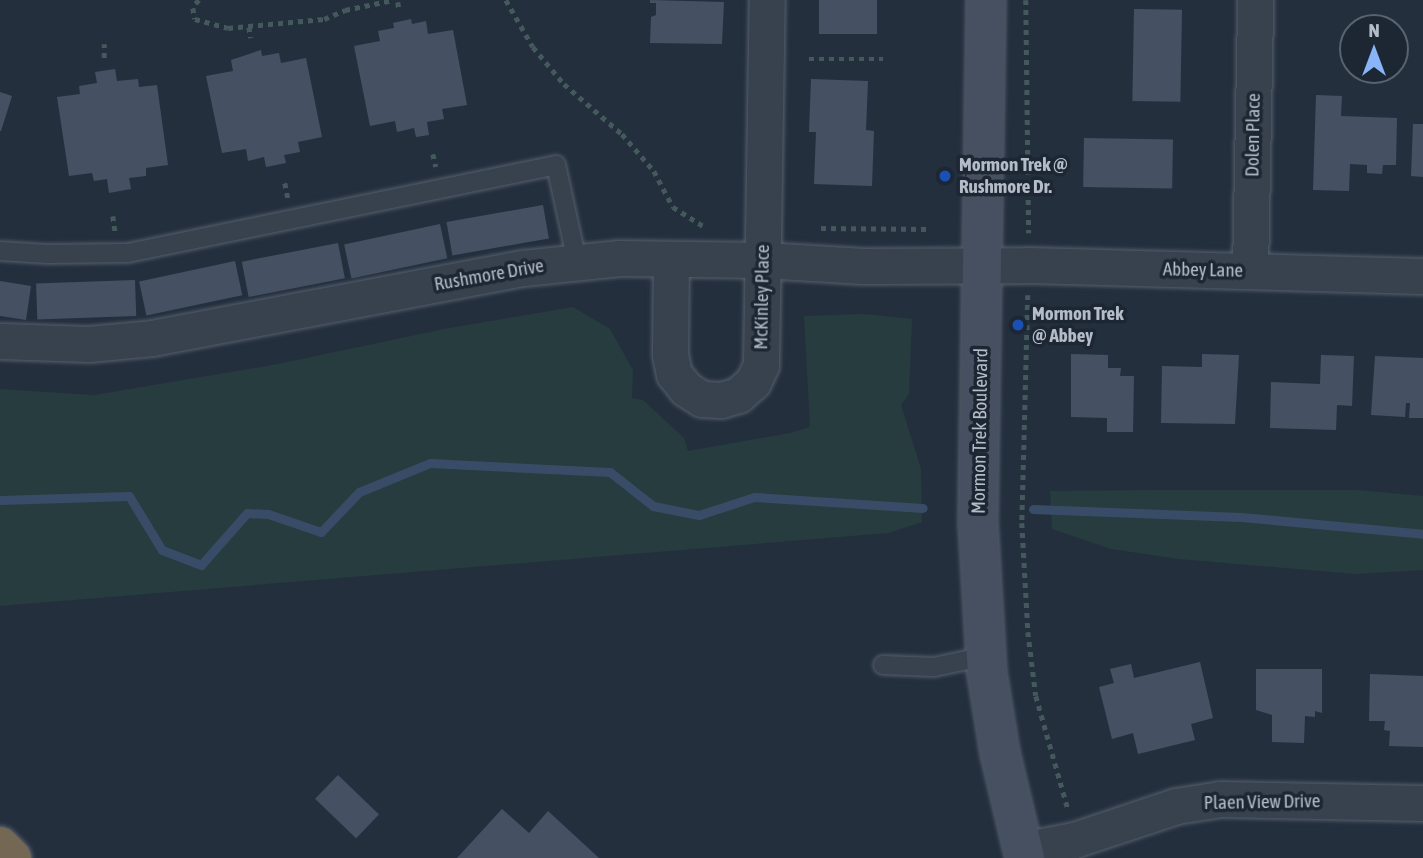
<!DOCTYPE html>
<style>
body{margin:0}
#map{position:relative;width:1423px;height:858px;overflow:hidden;background:#242f3e;font-family:"Asap Condensed",sans-serif}
div>[style]{position:absolute}
[style*='--x']{left:calc(var(--x)*1px);top:calc(var(--y)*1px);width:calc(var(--w)*1px);rotate:calc(var(--a)*1deg)}
.green>*{inset:0;background:#263c3f}
.stream>*{height:9px;margin:-4.5px;padding:0 4.5px;transform-origin:4.5px;border-radius:4.5px;background:#394c67}
.building>*{inset:0;background:#455162;transform-origin:0 0}
.path>*{height:4.5px;margin-top:-2.25px;transform-origin:0;background:repeating-linear-gradient(90deg,#44595c 0 5px,transparent 0 10px)}
.roads{filter:drop-shadow(0 0 2px #565f6c) drop-shadow(0 0 2px #565f6c)}
.service>*{height:18px;margin:-9px;padding:0 9px;transform-origin:9px;border-radius:9px;background:#38414e}
.minor>*{height:35px;margin:-17.5px;padding:0 17.5px;transform-origin:17.5px;border-radius:17.5px;background:#38414e}
.secondary>*{height:38px;margin:-19px;padding:0 19px;transform-origin:19px;border-radius:19px;background:#465061}
.motorway>*{height:38px;margin:-19px;padding:0 19px;transform-origin:19px;border-radius:19px;background:#746855}
.dots>*{width:19px;height:19px;translate:-50% -50%;box-sizing:border-box;border:4px solid #1d2633;border-radius:50%}
span{translate:-50% -50%;white-space:nowrap;text-align:center;line-height:1.15;-webkit-text-stroke:7px #1d2633;paint-order:stroke}
.street-label{font-size:19px;color:#b4bcc9}
.poi-label{font-size:19px;color:#b4bcc9;font-weight:700}
.left{translate:0 -50%;text-align:left}
.north{position:absolute;left:1339px;top:14px;width:70px;height:70px;box-sizing:border-box;background:#1d2633;border:2px solid #59626f;border-radius:50%;rotate:0deg;font-size:19px;font-weight:700;line-height:28px;text-align:center;color:#b4bcc9}
.north::after{content:'';display:block;margin:auto;width:24px;height:32px;background:#8ab4f8;clip-path:polygon(50% 0,100% 100%,50% 72%,0 100%)}
</style>
<div id="map">
<div class="green">
<i style="clip-path:polygon(573px 307px,610px 329px,633px 370px,632px 398px,643px 400px,684px 438px,688px 451px,790px 433px,810px 427px,804px 316px,864px 314px,912px 319px,909px 394px,901px 405px,921px 469px,922px 522px,888px 533px,0 606px,0 389px,94px 395px,273px 365px,449px 328px)"></i>
<i style="clip-path:polygon(1152px 490px,1357px 490px,1423px 496px,1423px 570px,1356px 574px,1179px 559px,1111px 549px,1052px 529px,1050px 491px)"></i>
</div>
<div class="stream">
<i style="--x:0;--y:500;--w:129;--a:-1.8"></i>
<i style="--x:129;--y:496;--w:63;--a:58.6"></i>
<i style="--x:162;--y:550;--w:42;--a:21"></i>
<i style="--x:201;--y:565;--w:69;--a:-48.5"></i>
<i style="--x:247;--y:513;--w:21;--a:3"></i>
<i style="--x:268;--y:514;--w:56;--a:18.8"></i>
<i style="--x:321;--y:532;--w:55;--a:-46.5"></i>
<i style="--x:359;--y:492;--w:77;--a:-22.2"></i>
<i style="--x:430;--y:463;--w:180;--a:2.9"></i>
<i style="--x:610;--y:472;--w:55;--a:38.3"></i>
<i style="--x:653;--y:506;--w:47;--a:11.1"></i>
<i style="--x:699;--y:515;--w:58;--a:-18.1"></i>
<i style="--x:754;--y:497;--w:169;--a:3.7"></i>
<i style="--x:1033;--y:509;--w:208;--a:2.2"></i>
<i style="--x:1241;--y:517;--w:183;--a:5.3"></i>
</div>
<div class="building">
<i style="clip-path:polygon(650px 0,724px 2px,722px 44px,650px 43px,651px 17px,656px 15px,656px 3px,650px 3px)"></i>
<i style="left:819px;top:0;width:58px;height:34px"></i>
<i style="left:1134px;top:9px;width:48px;height:92px;rotate:1deg"></i>
<i style="clip-path:polygon(411px 19px,412px 24px,426px 21px,428px 34px,453px 30px,467px 105px,442px 109px,444px 119px,427px 122px,429px 135px,416px 137px,414px 128px,397px 132px,395px 121px,370px 126px,354px 46px,380px 41px,378px 31px,394px 28px,393px 23px)"></i>
<i style="clip-path:polygon(261px 50px,262px 56px,279px 53px,281px 63px,306px 58px,322px 137px,298px 142px,300px 152px,284px 155px,286px 163px,266px 167px,264px 157px,248px 161px,246px 149px,222px 153px,206px 76px,233px 71px,231px 60px)"></i>
<i style="clip-path:polygon(115px 69px,117px 81px,138px 79px,139px 87px,157px 85px,168px 165px,146px 168px,146px 176px,129px 178px,131px 189px,109px 193px,107px 179px,94px 181px,92px 173px,69px 176px,57px 97px,80px 94px,79px 86px,97px 83px,95px 72px)"></i>
<i style="clip-path:polygon(811px 79px,868px 81px,866px 130px,874px 131px,872px 186px,814px 184px,816px 132px,809px 132px)"></i>
<i style="clip-path:polygon(0 92px,12px 96px,1px 131px,0 131px)"></i>
<i style="clip-path:polygon(1316px 95px,1342px 96px,1341px 116px,1397px 118px,1396px 165px,1383px 165px,1382px 174px,1367px 173px,1367px 165px,1350px 164px,1349px 191px,1313px 190px)"></i>
<i style="clip-path:polygon(1413px 124px,1423px 124px,1423px 177px,1411px 176px)"></i>
<i style="left:1084px;top:138px;width:89px;height:49px;rotate:1deg"></i>
<i style="left:543px;top:205px;width:34px;height:98px;rotate:80deg"></i>
<i style="left:440px;top:224px;width:35px;height:98px;rotate:78deg"></i>
<i style="left:338px;top:243px;width:36px;height:98px;rotate:79deg"></i>
<i style="left:235px;top:261px;width:35px;height:98px;rotate:78deg"></i>
<i style="left:135px;top:280px;width:36px;height:99px;rotate:88deg"></i>
<i style="clip-path:polygon(0 281px,31px 286px,26px 320px,0 316px)"></i>
<i style="clip-path:polygon(1071px 354px,1108px 355px,1108px 368px,1121px 368px,1120px 376px,1134px 376px,1133px 432px,1107px 432px,1107px 418px,1071px 417px)"></i>
<i style="clip-path:polygon(1202px 354px,1239px 355px,1235px 424px,1161px 423px,1162px 366px,1202px 367px)"></i>
<i style="clip-path:polygon(1321px 355px,1354px 356px,1352px 406px,1337px 405px,1336px 430px,1270px 428px,1271px 382px,1320px 384px)"></i>
<i style="clip-path:polygon(1375px 356px,1423px 358px,1423px 418px,1409px 418px,1410px 403px,1406px 403px,1405px 417px,1371px 415px)"></i>
<i style="clip-path:polygon(1200px 662px,1213px 718px,1191px 724px,1195px 740px,1138px 754px,1133px 733px,1112px 739px,1099px 687px,1114px 683px,1110px 669px,1131px 664px,1134px 678px)"></i>
<i style="clip-path:polygon(1256px 669px,1322px 669px,1322px 713px,1315px 711px,1315px 717px,1305px 716px,1304px 743px,1272px 742px,1272px 715px,1256px 710px)"></i>
<i style="clip-path:polygon(1370px 674px,1423px 676px,1423px 747px,1389px 746px,1390px 731px,1384px 730px,1385px 721px,1369px 721px)"></i>
<i style="left:338px;top:775px;width:57px;height:33px;rotate:44deg"></i>
<i style="clip-path:polygon(502px 809px,529px 833px,548px 811px,599px 858px,457px 858px)"></i>
</div>
<div class="path">
<i style="--x:199;--y:0;--w:10;--a:127"></i>
<i style="--x:193;--y:8;--w:11;--a:80"></i>
<i style="--x:195;--y:19;--w:34;--a:15"></i>
<i style="--x:228;--y:28;--w:96;--a:-5.4"></i>
<i style="--x:324;--y:19;--w:23;--a:-23"></i>
<i style="--x:345;--y:10;--w:49;--a:-11.8"></i>
<i style="--x:506;--y:0;--w:54;--a:60.1"></i>
<i style="--x:533;--y:47;--w:48;--a:50"></i>
<i style="--x:564;--y:84;--w:77;--a:40.8"></i>
<i style="--x:622;--y:134;--w:49;--a:49.1"></i>
<i style="--x:654;--y:171;--w:41;--a:62.2"></i>
<i style="--x:673;--y:207;--w:36;--a:32"></i>
<i style="--x:1026;--y:0;--w:233;--a:89.3"></i>
<i style="--x:398;--y:2;--w:7;--a:82"></i>
<i style="--x:249;--y:27;--w:11;--a:80"></i>
<i style="--x:104;--y:58;--w:14;--a:-90"></i>
<i style="--x:809;--y:59;--w:74;--a:0"></i>
<i style="--x:433;--y:154;--w:13;--a:77"></i>
<i style="--x:285;--y:183;--w:15;--a:79"></i>
<i style="--x:113;--y:216;--w:15;--a:82"></i>
<i style="--x:821;--y:228;--w:107;--a:0.5"></i>
<i style="--x:1028;--y:295;--w:228;--a:91.5"></i>
<i style="--x:1022;--y:523;--w:109;--a:86.8"></i>
<i style="--x:1028;--y:632;--w:64;--a:82.9"></i>
<i style="--x:1036;--y:696;--w:117;--a:74.2"></i>
</div>
<div class="roads">
<div class="service">
<i style="--x:0;--y:251;--w:47;--a:3.7"></i>
<i style="--x:47;--y:254;--w:81;--a:-0.7"></i>
<i style="--x:128;--y:253;--w:437;--a:-11.6"></i>
<i style="--x:556;--y:165;--w:98;--a:77.7"></i>
<i style="--x:883;--y:665;--w:51;--a:2.2"></i>
<i style="--x:934;--y:667;--w:53;--a:-11.9"></i>
</div>
<div class="minor">
<i style="--x:671;--y:259;--w:95;--a:90.6"></i>
<i style="--x:670;--y:354;--w:20;--a:79"></i>
<i style="--x:674;--y:374;--w:19;--a:51"></i>
<i style="--x:686;--y:389;--w:19;--a:32"></i>
<i style="--x:702;--y:399;--w:19;--a:3"></i>
<i style="--x:721;--y:400;--w:18;--a:-16"></i>
<i style="--x:738;--y:395;--w:20;--a:-41"></i>
<i style="--x:753;--y:382;--w:19;--a:-65"></i>
<i style="--x:761;--y:365;--w:365;--a:-89.1"></i>
<i style="--x:1250;--y:271;--w:271;--a:-88.9"></i>
<i style="--x:0;--y:341;--w:89;--a:1.9"></i>
<i style="--x:89;--y:344;--w:63;--a:-5.4"></i>
<i style="--x:152;--y:338;--w:378;--a:-10.7"></i>
<i style="--x:523;--y:268;--w:97;--a:-5.9"></i>
<i style="--x:619;--y:258;--w:144;--a:0.8"></i>
<i style="--x:763;--y:260;--w:100;--a:3.4"></i>
<i style="--x:863;--y:266;--w:165;--a:-0.3"></i>
<i style="--x:1028;--y:265;--w:395;--a:1.6"></i>
<i style="--x:1023;--y:850;--w:52;--a:-11.1"></i>
<i style="--x:1074;--y:840;--w:108;--a:-18.4"></i>
<i style="--x:1176;--y:806;--w:45;--a:-9"></i>
<i style="--x:1220;--y:799;--w:203;--a:1.1"></i>
</div>
<div class="secondary">
<i style="--x:986;--y:0;--w:523;--a:90.88"></i>
<i style="--x:978;--y:523;--w:150;--a:86.6"></i>
<i style="--x:987;--y:673;--w:81;--a:80.8"></i>
<i style="--x:1000;--y:753;--w:108;--a:76.6"></i>
</div>
<div class="motorway">
<i style="--x:0;--y:846;--w:17;--a:45"></i>
</div>
</div>
<div class="dots">
<i style="left:945px;top:176px;background:#1a4fb4"></i>
<i style="left:1018px;top:325px;background:#1a4fb4"></i>
</div>
<div class="street-label">
<span style="left:1253px;top:135px;rotate:-89deg">Dolen Place</span>
<span style="left:1203px;top:270px;rotate:1deg">Abbey Lane</span>
<span style="left:489px;top:275px;rotate:-10deg">Rushmore Drive</span>
<span style="left:762px;top:297px;rotate:-89deg">McKinley Place</span>
<span style="left:980px;top:431px;rotate:-89deg">Mormon Trek Boulevard</span>
<span style="left:1262px;top:802px;rotate:-1deg">Plaen View Drive</span>
</div>
<div class="poi-label">
<span class="left" style="left:959px;top:176px">Mormon Trek @<br>Rushmore Dr.</span>
<span class="left" style="left:1032px;top:325px">Mormon Trek<br>@ Abbey</span>
</div>
<div class="north">N</div>
</div>
